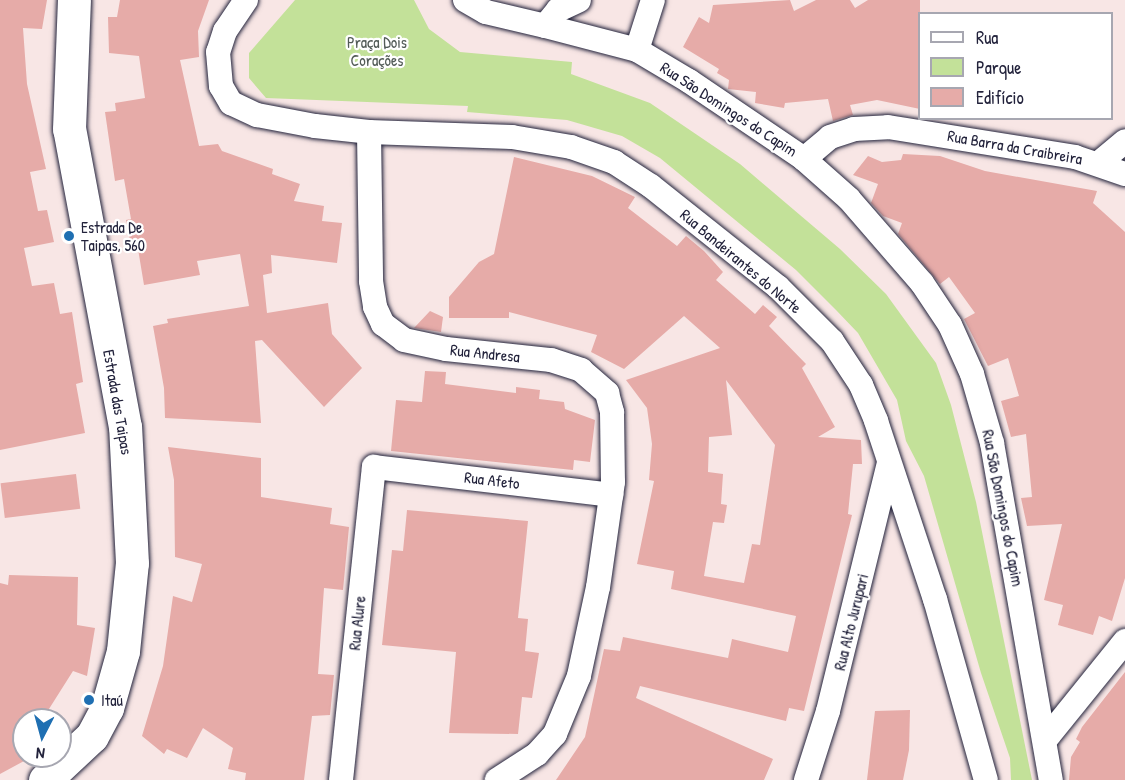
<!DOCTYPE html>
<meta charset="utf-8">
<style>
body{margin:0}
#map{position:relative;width:1125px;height:780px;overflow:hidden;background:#f8e6e5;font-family:"Patrick Hand",sans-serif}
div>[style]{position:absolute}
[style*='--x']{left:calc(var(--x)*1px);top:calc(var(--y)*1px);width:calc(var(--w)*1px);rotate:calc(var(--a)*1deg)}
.green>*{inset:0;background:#c3e199}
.building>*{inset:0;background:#e6aba8;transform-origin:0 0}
.roads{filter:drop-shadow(0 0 2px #22223b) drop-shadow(0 0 2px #22223b)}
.street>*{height:24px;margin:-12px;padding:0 12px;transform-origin:12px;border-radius:12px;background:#fff}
.secondary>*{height:33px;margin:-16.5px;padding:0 16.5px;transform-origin:16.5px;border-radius:16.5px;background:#fff}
.dots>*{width:16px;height:16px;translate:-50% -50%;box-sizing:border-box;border:3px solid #fff;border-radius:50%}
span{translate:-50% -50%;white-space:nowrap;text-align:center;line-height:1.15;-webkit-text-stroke:4.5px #fff;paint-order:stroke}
.park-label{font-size:16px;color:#525b57}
.street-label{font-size:16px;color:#22223b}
.poi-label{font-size:16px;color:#22223b}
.left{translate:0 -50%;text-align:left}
.legend{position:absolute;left:918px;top:12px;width:195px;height:108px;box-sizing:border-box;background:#fff;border:2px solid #a7a7b1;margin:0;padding:8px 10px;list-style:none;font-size:18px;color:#22223b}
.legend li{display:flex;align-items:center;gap:12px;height:30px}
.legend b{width:30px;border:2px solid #a7a7b1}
.north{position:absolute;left:12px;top:708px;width:60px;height:60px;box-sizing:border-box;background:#fff;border:2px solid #a7a7b1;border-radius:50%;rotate:186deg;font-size:16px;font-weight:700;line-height:24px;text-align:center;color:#22223b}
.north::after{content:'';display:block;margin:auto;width:21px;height:27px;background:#1f6fb2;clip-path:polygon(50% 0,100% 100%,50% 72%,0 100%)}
</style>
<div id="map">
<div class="green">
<i style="clip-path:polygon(295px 0,414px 0,429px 29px,460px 52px,572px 62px,571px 74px,650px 103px,740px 164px,840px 249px,886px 294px,936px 363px,951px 405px,976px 502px,1032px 780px,1011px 780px,1010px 758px,981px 673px,924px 476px,906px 441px,897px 400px,858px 333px,836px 310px,796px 270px,660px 158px,622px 136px,567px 120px,467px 112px,468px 106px,266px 98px,249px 78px,249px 53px)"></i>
</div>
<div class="building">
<i style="clip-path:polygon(0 0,47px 0,42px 29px,23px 28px,27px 84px,46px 169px,30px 172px,38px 211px,47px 210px,54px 242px,24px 248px,32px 286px,54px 283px,60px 314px,72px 312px,83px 382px,76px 384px,85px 433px,0 450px)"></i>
<i style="clip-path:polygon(120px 0,209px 0,198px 31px,199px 57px,180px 60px,199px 146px,218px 144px,222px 151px,273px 169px,272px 174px,300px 184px,294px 201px,324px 206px,322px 221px,342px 223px,337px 263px,271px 255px,272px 273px,263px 275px,267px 313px,328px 303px,332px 334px,362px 368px,324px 407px,262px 340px,255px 341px,261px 423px,165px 418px,164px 388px,153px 326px,168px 323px,167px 319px,249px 306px,240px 254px,197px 261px,200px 275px,144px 285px,138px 249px,132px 250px,126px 220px,131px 219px,124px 179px,115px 181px,105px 112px,116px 111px,115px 103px,145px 98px,139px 56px,109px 53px,108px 17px,117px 17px)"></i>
<i style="clip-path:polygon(790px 0,794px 11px,816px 0,850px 0,855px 8px,868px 0,920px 0,920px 109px,877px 100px,850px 105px,853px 115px,833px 121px,828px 99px,785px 103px,784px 108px,755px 103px,756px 92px,728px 89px,729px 80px,717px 73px,719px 69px,683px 47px,699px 17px,709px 23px,713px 5px)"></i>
<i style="clip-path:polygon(903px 154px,940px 156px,985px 171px,1097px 191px,1093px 203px,1125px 232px,1125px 578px,1112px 621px,1099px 616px,1093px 635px,1058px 625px,1063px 605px,1044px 600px,1062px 524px,1027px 526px,1021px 498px,1032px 497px,1026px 434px,1011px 437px,1001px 401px,1019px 396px,1008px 358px,988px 366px,964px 319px,975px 313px,949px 277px,940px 284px,898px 234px,902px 223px,883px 216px,871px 203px,878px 184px,853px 175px,868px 156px,882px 162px,901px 160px)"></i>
<i style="clip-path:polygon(evenodd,514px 157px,592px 176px,635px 197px,628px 208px,677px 246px,686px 236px,704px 251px,723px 272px,716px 280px,755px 314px,763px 305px,777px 317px,769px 326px,806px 364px,802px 368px,835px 427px,818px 437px,861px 440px,862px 464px,853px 464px,848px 514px,852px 515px,804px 711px,789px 708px,786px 721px,640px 686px,636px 698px,773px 759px,764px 780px,556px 780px,585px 737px,604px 649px,620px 651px,623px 637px,728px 658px,732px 639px,788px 652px,796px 616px,671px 589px,674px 571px,637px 564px,654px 481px,649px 480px,652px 444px,647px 408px,626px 380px,720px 348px,684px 316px,624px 369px,591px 352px,597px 335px,509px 312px,509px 318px,449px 318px,449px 297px,479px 262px,494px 254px,514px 157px,726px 380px,775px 445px,760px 545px,752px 544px,744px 583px,704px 576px,713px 522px,724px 523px,727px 505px,721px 504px,723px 474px,708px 472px,709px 437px,732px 435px,726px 380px)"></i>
<i style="clip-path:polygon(430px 311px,443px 317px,441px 332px,414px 328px)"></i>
<i style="clip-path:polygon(425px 371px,446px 372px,445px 384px,516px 393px,516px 387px,540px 390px,539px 399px,564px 402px,565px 409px,595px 420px,590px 462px,574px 460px,573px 470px,391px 451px,396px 400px,422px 402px)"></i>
<i style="clip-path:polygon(168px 447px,261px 458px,261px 497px,332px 508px,330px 524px,349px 527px,343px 590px,324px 588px,318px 674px,334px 675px,330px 715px,312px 716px,304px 780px,245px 780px,246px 773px,228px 769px,233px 748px,203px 728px,187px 758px,167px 749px,164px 754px,142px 736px,163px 666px,173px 596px,192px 602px,202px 564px,175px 557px,174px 480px)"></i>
<i style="left:76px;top:474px;width:35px;height:76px;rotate:83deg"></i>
<i style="clip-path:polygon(407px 510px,528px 521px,518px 618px,528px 619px,525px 651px,539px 653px,532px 698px,522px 697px,518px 734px,449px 733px,456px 652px,382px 645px,392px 550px,403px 551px)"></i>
<i style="clip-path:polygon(9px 575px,78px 577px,77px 625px,95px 628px,87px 676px,73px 671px,42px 720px,24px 720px,24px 761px,0 774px,0 583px,8px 585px)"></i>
<i style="clip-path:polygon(1125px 672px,1125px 780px,1069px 780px,1071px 757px,1080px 742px,1076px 739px,1082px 727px)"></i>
<i style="clip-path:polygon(910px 710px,909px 750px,903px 780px,867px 780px,875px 711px)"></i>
</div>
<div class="roads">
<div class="street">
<i style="--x:246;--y:0;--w:37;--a:124"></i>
<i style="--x:225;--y:31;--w:22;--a:108"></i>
<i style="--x:218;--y:52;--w:34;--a:85"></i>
<i style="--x:221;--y:86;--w:20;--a:60"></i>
<i style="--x:231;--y:103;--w:29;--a:25"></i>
<i style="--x:257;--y:115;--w:59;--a:10.7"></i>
<i style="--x:315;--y:126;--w:54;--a:6.3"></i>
<i style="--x:369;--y:132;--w:143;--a:2"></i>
<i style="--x:512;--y:137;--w:60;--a:9.6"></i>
<i style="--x:571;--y:147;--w:46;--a:19.2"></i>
<i style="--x:614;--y:162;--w:44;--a:33"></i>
<i style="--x:651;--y:186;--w:162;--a:38.5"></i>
<i style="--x:778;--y:287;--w:76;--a:45"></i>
<i style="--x:832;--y:341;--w:53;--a:56.6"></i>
<i style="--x:861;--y:385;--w:39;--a:67"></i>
<i style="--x:876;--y:421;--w:188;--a:71.7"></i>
<i style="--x:935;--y:599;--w:188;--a:74.3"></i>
<i style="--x:465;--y:0;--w:24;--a:30"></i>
<i style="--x:486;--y:12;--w:61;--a:13.3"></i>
<i style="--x:545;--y:26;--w:21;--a:-51"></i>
<i style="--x:558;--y:10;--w:23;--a:-25"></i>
<i style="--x:545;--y:26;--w:95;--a:14.6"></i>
<i style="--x:637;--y:50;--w:61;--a:30.8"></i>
<i style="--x:689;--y:81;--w:139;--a:34.1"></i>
<i style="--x:804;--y:159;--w:60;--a:41.6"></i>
<i style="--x:849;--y:199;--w:111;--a:49"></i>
<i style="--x:922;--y:283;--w:50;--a:56.3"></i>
<i style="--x:950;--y:325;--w:54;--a:65.8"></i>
<i style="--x:972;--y:374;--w:72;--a:73.8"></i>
<i style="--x:992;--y:443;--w:342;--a:80.1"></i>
<i style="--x:637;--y:50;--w:52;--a:-72.3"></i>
<i style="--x:369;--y:132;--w:149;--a:89.2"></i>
<i style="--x:371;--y:281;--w:26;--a:81"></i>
<i style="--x:375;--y:307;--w:19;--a:65"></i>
<i style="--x:383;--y:324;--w:26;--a:37"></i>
<i style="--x:404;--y:340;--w:43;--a:12.1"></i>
<i style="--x:446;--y:349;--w:106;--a:6"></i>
<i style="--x:551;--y:360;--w:32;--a:18"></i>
<i style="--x:581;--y:370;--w:35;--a:41"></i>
<i style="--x:607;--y:393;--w:20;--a:75"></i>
<i style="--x:612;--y:412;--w:70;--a:89.2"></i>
<i style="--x:613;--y:482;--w:106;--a:98.1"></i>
<i style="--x:598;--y:587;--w:91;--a:102.1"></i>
<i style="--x:579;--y:676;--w:63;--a:112.5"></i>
<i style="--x:555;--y:734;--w:27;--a:132"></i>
<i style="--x:537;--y:754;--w:48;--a:147"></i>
<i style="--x:804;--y:159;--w:34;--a:-40"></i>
<i style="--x:830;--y:137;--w:25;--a:-18"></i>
<i style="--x:854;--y:129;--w:34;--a:-3"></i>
<i style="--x:888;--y:127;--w:189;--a:9.1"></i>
<i style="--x:1075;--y:157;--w:53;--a:18.8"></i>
<i style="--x:1099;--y:163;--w:34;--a:-40"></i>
<i style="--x:1046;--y:739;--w:126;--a:-51.1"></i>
<i style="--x:341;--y:780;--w:315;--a:-84"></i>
<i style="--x:374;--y:467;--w:239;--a:6.7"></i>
<i style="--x:806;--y:780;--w:72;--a:-72.3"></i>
<i style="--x:828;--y:711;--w:255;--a:-76.2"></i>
</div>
<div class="secondary">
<i style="--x:45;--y:780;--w:64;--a:-43.1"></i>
<i style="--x:92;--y:736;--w:32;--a:-62"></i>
<i style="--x:107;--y:708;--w:59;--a:-74.3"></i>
<i style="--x:123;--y:651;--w:88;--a:-84.2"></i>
<i style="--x:132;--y:563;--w:136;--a:-92.9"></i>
<i style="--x:125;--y:427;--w:303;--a:-100.6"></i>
<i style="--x:69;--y:129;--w:129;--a:-87.8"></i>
</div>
</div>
<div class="dots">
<i style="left:69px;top:236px;background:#1f6fb2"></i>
<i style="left:89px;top:700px;background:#1f6fb2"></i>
</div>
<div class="park-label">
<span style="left:377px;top:51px">Praça Dois<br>Corações</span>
</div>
<div class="street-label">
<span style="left:729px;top:109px;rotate:33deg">Rua São Domingos do Capim</span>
<span style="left:1015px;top:147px;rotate:10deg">Rua Barra da Craibreira</span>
<span style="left:741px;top:261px;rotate:40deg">Rua Bandeirantes do Norte</span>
<span style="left:485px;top:353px;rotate:6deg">Rua Andresa</span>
<span style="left:118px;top:402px;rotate:80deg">Estrada das Taipas</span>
<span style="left:492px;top:480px;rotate:7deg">Rua Afeto</span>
<span style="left:1003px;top:508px;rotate:79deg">Rua São Domingos do Capim</span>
<span style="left:851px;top:622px;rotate:-76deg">Rua Alto Jurupari</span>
<span style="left:357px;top:623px;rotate:-84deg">Rua Alure</span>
</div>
<div class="poi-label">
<span class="left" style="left:81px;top:236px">Estrada De<br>Taipas, 560</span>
<span class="left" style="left:101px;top:700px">Itaú</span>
</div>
<ul class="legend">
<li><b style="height:8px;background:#fff"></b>Rua</li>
<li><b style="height:16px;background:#c3e199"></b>Parque</li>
<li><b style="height:16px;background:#e6aba8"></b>Edifício</li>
</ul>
<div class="north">N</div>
</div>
